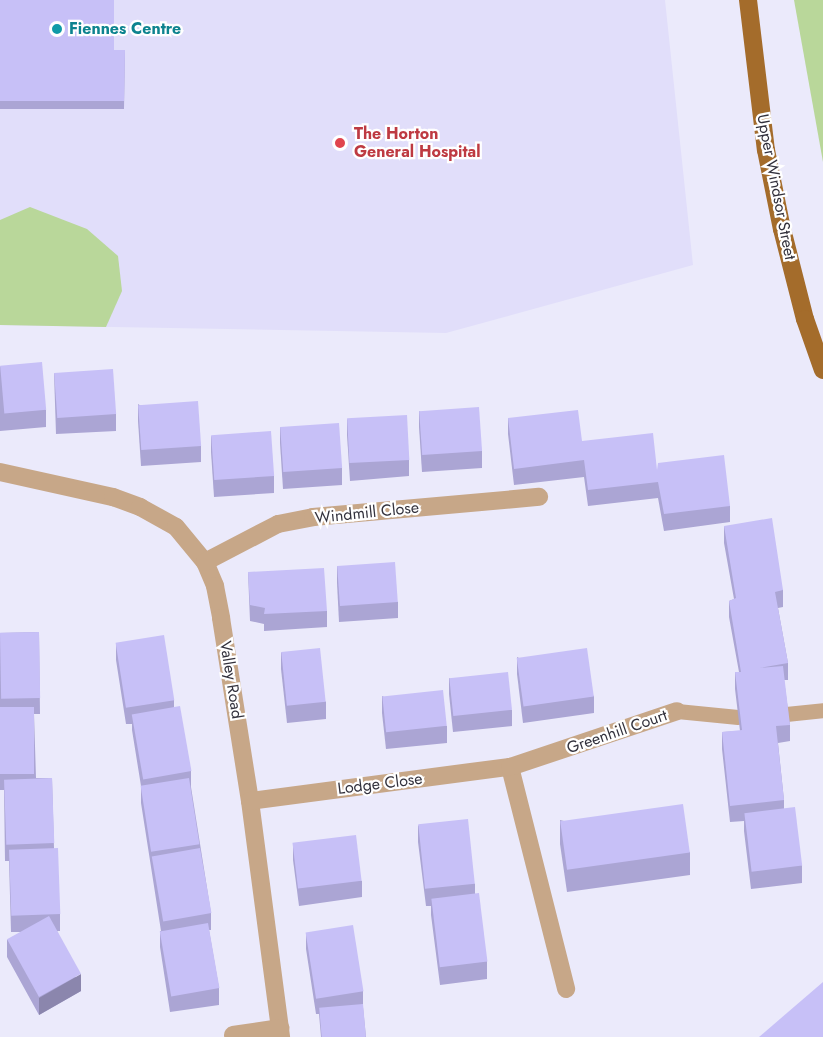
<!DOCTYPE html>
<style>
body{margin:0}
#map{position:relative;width:823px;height:1037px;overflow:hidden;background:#ebeafb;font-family:Jost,sans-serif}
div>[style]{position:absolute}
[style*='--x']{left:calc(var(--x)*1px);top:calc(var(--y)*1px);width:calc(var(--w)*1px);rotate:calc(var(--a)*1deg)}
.built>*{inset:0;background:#e1defa}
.green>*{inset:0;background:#b9d79a}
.lane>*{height:15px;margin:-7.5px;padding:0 7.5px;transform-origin:7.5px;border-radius:7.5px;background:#c7a788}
.street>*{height:18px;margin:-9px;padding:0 9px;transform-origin:9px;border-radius:9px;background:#c7a788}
.primary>*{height:18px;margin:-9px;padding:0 9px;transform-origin:9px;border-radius:9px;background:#a46c2b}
.wall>*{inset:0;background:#aba5d4}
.shaded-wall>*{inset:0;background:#8b86ad}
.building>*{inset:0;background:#c7c0f7;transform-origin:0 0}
.dots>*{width:16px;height:16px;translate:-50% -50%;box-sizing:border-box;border:3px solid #fff;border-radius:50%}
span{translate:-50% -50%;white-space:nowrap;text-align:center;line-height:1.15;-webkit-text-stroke:4.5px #fff;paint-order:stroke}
.culture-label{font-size:16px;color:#0d838f;font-weight:700}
.left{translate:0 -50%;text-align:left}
.health-label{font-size:16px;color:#be3a42;font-weight:700}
.street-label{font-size:16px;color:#32313c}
</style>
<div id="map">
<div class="built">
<i style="clip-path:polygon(0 0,665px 0,693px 265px,446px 333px,0 325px)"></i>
</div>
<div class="green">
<i style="clip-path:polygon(794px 0,823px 0,823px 162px)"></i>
<i style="clip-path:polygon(30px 207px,87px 229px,118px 256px,122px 291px,106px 327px,0 325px,0 220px)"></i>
</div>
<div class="lane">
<i style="--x:677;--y:711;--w:61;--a:5.6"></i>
<i style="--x:786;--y:714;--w:37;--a:-6"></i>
</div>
<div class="street">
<i style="--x:0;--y:472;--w:116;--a:12.5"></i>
<i style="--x:113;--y:497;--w:29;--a:20"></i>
<i style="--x:140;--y:507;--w:41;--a:29.1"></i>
<i style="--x:176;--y:527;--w:45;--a:50.4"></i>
<i style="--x:205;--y:562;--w:26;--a:67"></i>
<i style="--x:215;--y:586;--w:33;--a:79"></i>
<i style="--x:221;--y:618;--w:185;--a:81"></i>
<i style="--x:250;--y:801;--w:238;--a:82.5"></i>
<i style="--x:205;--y:562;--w:82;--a:-27.5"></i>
<i style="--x:278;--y:524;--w:36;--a:-11"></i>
<i style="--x:313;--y:517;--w:227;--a:-5.1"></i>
<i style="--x:510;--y:767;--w:229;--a:75.8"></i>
<i style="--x:250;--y:801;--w:262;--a:-7.5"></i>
<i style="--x:510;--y:767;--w:176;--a:-18.5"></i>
<i style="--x:233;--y:1035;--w:48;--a:-8.5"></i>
</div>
<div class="primary">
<i style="--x:748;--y:0;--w:151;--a:83.2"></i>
<i style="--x:766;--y:150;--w:81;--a:78.6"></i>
<i style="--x:782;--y:229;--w:93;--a:75.7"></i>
<i style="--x:805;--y:319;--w:54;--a:70.6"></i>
</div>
<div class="wall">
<i style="clip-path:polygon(0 0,114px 50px,125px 50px,124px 109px,0 109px)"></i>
<i style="clip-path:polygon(0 366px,46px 410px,46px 427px,0 431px)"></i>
<i style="clip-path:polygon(54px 373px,116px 414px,116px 431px,56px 434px)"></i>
<i style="clip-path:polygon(138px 404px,201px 446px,201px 462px,141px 466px,138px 421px)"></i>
<i style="clip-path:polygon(419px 411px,482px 451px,482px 468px,422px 472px,419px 427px)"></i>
<i style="clip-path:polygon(508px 418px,582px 441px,657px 470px,730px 506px,730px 522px,664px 531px,658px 498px,588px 506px,584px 477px,514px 485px,508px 434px)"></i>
<i style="clip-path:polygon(347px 419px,409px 460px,409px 476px,350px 481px,347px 435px)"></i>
<i style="clip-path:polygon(280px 427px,342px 468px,342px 485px,283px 489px,280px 443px)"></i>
<i style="clip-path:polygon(211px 436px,274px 476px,274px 493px,214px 497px,211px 452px)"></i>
<i style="clip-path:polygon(724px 526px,783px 590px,783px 607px,778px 608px,788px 663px,788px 680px,784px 680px,790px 725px,790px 741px,778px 743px,784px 800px,784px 809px,802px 866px,802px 883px,751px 889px,744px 831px,744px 821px,730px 822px,722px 749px,722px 732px,740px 731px,735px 689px,735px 672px,739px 672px,729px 617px,729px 601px,734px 599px,724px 543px)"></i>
<i style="clip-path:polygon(337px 566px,398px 602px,398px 618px,339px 622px,337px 583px)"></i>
<i style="clip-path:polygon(248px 572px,327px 611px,327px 627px,264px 631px,264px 624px,250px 621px)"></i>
<i style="clip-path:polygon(39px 632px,40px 714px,34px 714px,36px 778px,52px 778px,54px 848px,60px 914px,60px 931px,57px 931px,81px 991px,39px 1015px,7px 957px,7px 940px,22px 932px,11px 932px,9px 861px,5px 861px,4px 790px,0 790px,0 633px)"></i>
<i style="clip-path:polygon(116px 643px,174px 700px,174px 707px,191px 771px,191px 787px,211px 913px,211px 930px,209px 930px,219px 988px,219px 1005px,170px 1012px,160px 947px,160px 931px,161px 931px,141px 803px,141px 786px,132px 730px,132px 724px,126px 724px,116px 660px)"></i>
<i style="clip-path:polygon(281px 652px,326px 702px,326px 719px,287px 723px,281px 669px)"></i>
<i style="clip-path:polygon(517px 657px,594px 696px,594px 713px,523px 723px,517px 674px)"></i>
<i style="clip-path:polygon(449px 678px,512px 710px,512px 726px,453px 732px,449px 694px)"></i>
<i style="clip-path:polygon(382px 696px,447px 726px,447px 743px,386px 749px,382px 713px)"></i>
<i style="clip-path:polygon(560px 820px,690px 852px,690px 875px,567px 892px,560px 844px)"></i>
<i style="clip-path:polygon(418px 825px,475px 884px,475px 893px,487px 962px,487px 979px,440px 985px,431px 915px,431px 906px,426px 906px,418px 842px)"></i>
<i style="clip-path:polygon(293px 844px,362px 881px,362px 897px,299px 906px,293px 860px)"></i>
<i style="clip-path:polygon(306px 933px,363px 991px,363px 1007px,366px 1037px,321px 1037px,319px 1014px,316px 1014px,306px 949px)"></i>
</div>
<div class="shaded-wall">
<i style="clip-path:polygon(81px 974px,81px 991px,39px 1015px,39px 998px)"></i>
</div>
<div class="building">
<i style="clip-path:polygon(0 0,114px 0,114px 50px,125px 50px,124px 101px,0 101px)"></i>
<i style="left:42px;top:362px;width:48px;height:42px;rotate:85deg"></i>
<i style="left:113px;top:369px;width:45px;height:59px;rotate:86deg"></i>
<i style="left:198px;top:401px;width:45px;height:60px;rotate:86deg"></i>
<i style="left:479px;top:407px;width:44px;height:60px;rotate:86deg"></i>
<i style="clip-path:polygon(578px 410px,582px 441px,653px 433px,657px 470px,658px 463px,724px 455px,730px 506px,664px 514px,658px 482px,588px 490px,584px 460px,514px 469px,508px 418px)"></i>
<i style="left:407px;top:415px;width:45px;height:60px;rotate:87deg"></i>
<i style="left:339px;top:423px;width:45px;height:59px;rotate:86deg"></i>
<i style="left:271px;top:431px;width:45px;height:60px;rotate:86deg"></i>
<i style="clip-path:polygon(772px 518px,783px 590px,775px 592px,788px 663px,759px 668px,783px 666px,790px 725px,776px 726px,784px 800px,730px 806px,722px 732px,742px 730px,735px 672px,741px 672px,729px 601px,736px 598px,724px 526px)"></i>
<i style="left:395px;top:562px;width:40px;height:58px;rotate:86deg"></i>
<i style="clip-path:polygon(324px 568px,327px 611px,264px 614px,265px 608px,250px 605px,248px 572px)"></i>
<i style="left:39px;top:632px;width:66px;height:39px;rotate:89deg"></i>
<i style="left:164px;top:635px;width:66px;height:49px;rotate:81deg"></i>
<i style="left:320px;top:648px;width:54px;height:39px;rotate:84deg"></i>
<i style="left:587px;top:648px;width:49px;height:71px;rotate:82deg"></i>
<i style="left:508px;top:672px;width:38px;height:59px;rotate:84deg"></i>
<i style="left:443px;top:690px;width:36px;height:61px;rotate:84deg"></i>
<i style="left:180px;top:706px;width:66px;height:49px;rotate:80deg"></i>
<i style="left:0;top:707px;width:34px;height:67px"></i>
<i style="left:52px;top:778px;width:65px;height:48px;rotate:88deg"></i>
<i style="left:189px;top:778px;width:67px;height:49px;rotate:81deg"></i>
<i style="left:683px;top:804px;width:49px;height:124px;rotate:82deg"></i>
<i style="left:795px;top:807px;width:59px;height:51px;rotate:83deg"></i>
<i style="left:468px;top:819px;width:65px;height:50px;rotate:84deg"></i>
<i style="left:356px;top:835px;width:46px;height:64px;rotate:83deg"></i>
<i style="left:58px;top:848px;width:66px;height:49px;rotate:88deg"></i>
<i style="left:200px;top:848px;width:66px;height:49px;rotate:80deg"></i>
<i style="left:479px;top:893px;width:69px;height:48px;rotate:83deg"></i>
<i style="left:49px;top:916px;width:66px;height:48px;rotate:61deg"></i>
<i style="left:208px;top:923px;width:66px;height:49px;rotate:80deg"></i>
<i style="left:353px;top:925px;width:67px;height:48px;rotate:81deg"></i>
<i style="clip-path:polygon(823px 982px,823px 1037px,759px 1037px)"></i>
<i style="left:363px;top:1004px;width:33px;height:44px;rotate:85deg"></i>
</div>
<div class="dots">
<i style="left:57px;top:29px;background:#0f9aa8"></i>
<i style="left:340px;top:143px;background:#e0444e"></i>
</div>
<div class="culture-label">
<span class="left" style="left:69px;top:29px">Fiennes Centre</span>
</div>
<div class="health-label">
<span class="left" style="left:354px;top:143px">The Horton<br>General Hospital</span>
</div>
<div class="street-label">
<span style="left:776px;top:187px;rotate:79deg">Upper Windsor Street</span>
<span style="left:367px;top:513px;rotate:-6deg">Windmill Close</span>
<span style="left:231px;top:680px;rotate:81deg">Valley Road</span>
<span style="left:617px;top:732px;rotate:-19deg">Greenhill Court</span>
<span style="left:380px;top:784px;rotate:-7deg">Lodge Close</span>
</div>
</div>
